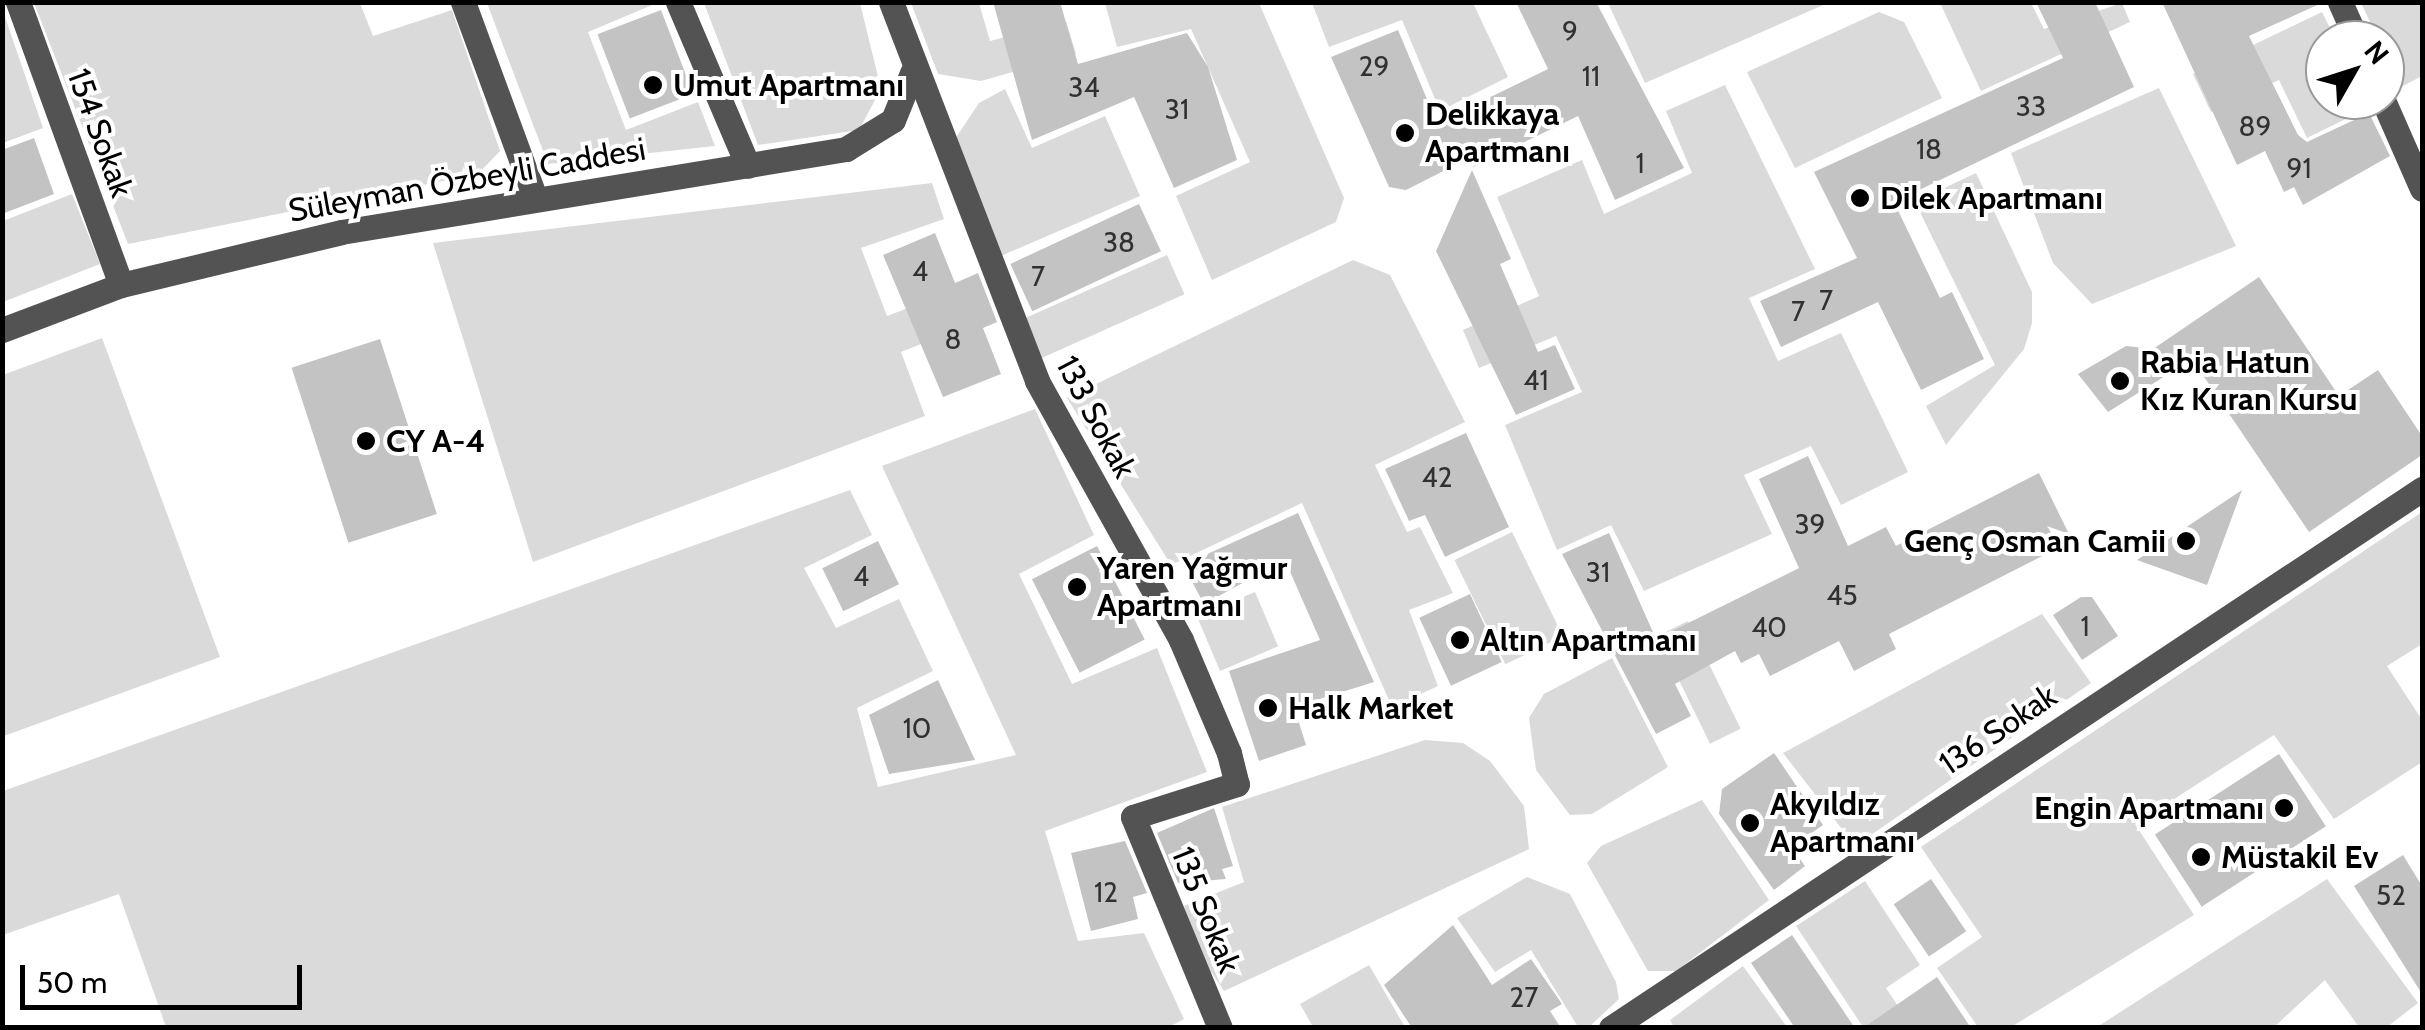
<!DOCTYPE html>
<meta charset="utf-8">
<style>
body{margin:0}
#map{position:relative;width:2425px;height:1030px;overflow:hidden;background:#fff;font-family:Cabin,sans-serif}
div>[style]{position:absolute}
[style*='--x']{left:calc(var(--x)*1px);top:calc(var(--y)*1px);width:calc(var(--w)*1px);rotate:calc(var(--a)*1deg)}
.green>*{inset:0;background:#dadada;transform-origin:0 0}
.building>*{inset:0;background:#c3c3c3;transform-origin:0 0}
.minor>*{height:25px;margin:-12.5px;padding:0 12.5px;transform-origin:12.5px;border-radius:12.5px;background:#535353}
.dots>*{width:28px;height:28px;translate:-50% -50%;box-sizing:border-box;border:5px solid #fff;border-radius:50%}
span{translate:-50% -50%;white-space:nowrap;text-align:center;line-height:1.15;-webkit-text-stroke:8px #fff;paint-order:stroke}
.number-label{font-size:28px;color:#313131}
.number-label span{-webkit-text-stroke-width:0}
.poi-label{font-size:32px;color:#000;font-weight:700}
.left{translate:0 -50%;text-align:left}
.right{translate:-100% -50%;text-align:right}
.street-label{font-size:32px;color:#000}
.frame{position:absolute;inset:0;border:5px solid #000;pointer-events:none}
.north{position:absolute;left:2305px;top:20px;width:100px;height:100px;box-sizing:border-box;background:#fff;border:2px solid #999;border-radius:50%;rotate:51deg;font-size:28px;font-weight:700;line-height:40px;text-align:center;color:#000}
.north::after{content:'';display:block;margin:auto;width:35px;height:45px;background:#000;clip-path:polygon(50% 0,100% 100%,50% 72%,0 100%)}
.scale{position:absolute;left:20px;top:965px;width:282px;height:45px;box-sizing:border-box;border:5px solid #000;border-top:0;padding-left:12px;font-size:30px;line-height:35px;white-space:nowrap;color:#000;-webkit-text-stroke:8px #fff;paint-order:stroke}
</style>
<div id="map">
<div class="green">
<i style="clip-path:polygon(34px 3px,360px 3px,373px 36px,452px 10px,500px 151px,478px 174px,128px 244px)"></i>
<i style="clip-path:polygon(487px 3px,657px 3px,588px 32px,626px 130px,698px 102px,715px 146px,548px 164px)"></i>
<i style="clip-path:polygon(704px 3px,860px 3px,881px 89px,859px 130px,758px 145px)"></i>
<i style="clip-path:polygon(911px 3px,979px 3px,990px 41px,1066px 21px,1076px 54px,981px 81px,938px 74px)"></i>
<i style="clip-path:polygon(1105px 3px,1259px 3px,1344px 198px,1336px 222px,1212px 280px,1176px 196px,1250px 162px,1191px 29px,1117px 47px)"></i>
<i style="clip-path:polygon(1312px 3px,1473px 3px,1508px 77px,1440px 111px,1402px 20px,1329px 47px)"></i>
<i style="clip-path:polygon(1608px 3px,1828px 3px,1645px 83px)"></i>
<i style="clip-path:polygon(1940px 3px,2031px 3px,2044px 29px,2122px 3px,2130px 22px,1981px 91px)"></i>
<i style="clip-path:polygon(2361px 3px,2422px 3px,2422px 76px,2401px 87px)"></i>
<i style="clip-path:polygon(3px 11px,43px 128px,3px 143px,2px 143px)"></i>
<i style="clip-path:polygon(1879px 12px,1904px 22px,1942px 98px,1795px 168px,1747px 72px)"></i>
<i style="clip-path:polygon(2322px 12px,2336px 40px,2325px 40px,2325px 100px,2368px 108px,2307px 138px,2279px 80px,2211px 112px,2193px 74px)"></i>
<i style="clip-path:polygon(1725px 85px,1815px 269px,1749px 298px,1778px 361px,1841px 333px,1908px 472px,1841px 505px,1811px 446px,1744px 475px,1772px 534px,1644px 591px,1611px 525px,1557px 550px,1505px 425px,1582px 392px,1556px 336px,1479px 368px,1463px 330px,1539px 296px,1497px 197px,1582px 160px,1604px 214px,1692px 173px,1666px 111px)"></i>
<i style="clip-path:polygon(2159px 88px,2236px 246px,2092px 304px,2053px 263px,2011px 153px)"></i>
<i style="clip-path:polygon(1005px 89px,1032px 148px,1105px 116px,1140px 196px,996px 258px,953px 142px,979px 103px)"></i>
<i style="clip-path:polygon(1976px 173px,2032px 292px,2032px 323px,2024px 349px,1946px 445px,1926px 406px,1995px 365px,1915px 202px)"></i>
<i style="clip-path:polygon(932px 183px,944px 219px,861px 248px,887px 316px,969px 285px,984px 319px,901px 352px,925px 416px,533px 562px,433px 243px)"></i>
<i style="clip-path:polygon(72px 194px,100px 264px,3px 302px,3px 221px)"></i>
<i style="left:1167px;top:255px;width:43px;height:157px;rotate:66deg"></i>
<i style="clip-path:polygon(1353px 260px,1390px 275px,1465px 422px,1375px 465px,1407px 532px,1420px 527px,1453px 593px,1409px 610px,1438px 686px,1392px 707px,1302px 503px,1171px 565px,1067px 398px)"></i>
<i style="clip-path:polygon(102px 338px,220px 657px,4px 736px,3px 375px)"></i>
<i style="clip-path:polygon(1035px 409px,1094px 535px,1019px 574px,1072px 684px,1157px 648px,1207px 772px,1045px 831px,1078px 941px,1144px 933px,1184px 1019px,1169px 1027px,166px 1027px,119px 894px,3px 935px,3px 791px,850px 490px,872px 535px,804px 568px,836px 628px,899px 599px,933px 671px,857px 708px,878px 787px,1016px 755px,882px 466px)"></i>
<i style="clip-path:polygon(2422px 512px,2422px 644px,2387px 666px,2422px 720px,2422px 762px,2334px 819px,2274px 735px,2135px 824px,2194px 915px,2011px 1027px,1978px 1027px,1937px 968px,1982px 937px,1921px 847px)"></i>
<i style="left:1512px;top:532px;width:116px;height:64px;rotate:64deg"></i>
<i style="left:1255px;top:592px;width:59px;height:63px;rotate:67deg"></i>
<i style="clip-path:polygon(2042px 614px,2091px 683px,1855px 846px,1783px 753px)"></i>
<i style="left:1688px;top:621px;width:120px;height:34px;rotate:64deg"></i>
<i style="clip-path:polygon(1612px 658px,1668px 767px,1592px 814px,1570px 815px,1536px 770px,1529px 718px,1544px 694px)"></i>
<i style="clip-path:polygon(1425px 740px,1463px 743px,1490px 761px,1524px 806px,1529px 849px,1224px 991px,1197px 951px,1184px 906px,1244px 882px,1222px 807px)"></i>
<i style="clip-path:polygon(1702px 800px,1769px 900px,1676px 971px,1648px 971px,1587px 863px,1601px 846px)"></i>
<i style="clip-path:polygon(1527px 877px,1570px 894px,1616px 982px,1619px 999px,1589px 1027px,1578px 1027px,1531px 950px,1495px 972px,1457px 918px)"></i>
<i style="clip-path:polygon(2327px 879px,2418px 1003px,2387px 1027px,2359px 1027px,2325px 980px,2274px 1027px,2097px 1027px)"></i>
<i style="clip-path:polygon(1865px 881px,1920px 965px,1886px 988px,1912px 1027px,1863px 1027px,1796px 926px)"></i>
<i style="clip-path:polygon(1369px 965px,1405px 1027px,1313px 1027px,1300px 1004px)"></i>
<i style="clip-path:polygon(1743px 966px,1787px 1027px,1674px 1027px,1670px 1020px)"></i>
</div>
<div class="building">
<i style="clip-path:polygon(993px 2px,1060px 2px,1078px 64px,1187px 33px,1208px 67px,1237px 160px,1174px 188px,1134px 97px,1032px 140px)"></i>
<i style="clip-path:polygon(1516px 2px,1596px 2px,1684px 168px,1615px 200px,1578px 116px,1473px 167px,1479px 153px,1406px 190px,1389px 187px,1331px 57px,1398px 30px,1437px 123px,1548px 69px)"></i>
<i style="clip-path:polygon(2036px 2px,2095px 2px,2134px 87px,1894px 202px,1940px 298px,1952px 292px,1984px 359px,1921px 390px,1878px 302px,1781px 347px,1760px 301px,1857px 258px,1814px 172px,2063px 58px)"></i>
<i style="clip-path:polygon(2162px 2px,2324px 2px,2249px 36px,2298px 135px,2307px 142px,2369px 113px,2390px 156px,2303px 205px,2294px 187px,2284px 192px,2265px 151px,2237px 165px)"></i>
<i style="left:661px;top:10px;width:90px;height:68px;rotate:69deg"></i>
<i style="clip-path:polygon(34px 138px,54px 194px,2px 214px,2px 150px)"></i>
<i style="clip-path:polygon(1472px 170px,1511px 259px,1500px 264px,1538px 352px,1555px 345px,1575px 389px,1516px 415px,1436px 251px)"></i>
<i style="left:1139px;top:204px;width:52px;height:142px;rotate:65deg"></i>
<i style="clip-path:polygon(935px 233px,955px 283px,978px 273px,997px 322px,983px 328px,1001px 374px,943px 397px,883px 255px)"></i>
<i style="clip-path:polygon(2259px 277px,2339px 396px,2378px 370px,2422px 436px,2422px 455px,2309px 532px,2192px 359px,2108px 412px,2078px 374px,2126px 346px,2153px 349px)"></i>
<i style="left:380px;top:339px;width:184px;height:93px;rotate:72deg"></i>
<i style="clip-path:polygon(1466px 433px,1509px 527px,1445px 557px,1425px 515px,1409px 521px,1385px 469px)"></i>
<i style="clip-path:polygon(1808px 456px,1848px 546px,1886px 527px,1896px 546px,2039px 473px,2069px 534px,2047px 526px,2060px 547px,1889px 634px,1896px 649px,1854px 671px,1839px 641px,1770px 676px,1759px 654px,1741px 663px,1735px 651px,1675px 684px,1691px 716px,1656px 734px,1562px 554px,1609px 533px,1656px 639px,1799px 568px,1759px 479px)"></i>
<i style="clip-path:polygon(2242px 490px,2207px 585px,2137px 560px)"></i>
<i style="clip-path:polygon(1298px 513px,1374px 682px,1294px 707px,1306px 745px,1259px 761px,1229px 671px,1320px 640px,1285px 560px,1204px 604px,1183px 565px)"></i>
<i style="left:878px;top:541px;width:48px;height:62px;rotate:64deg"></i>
<i style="left:1097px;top:546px;width:105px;height:73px;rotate:63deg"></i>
<i style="left:1470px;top:594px;width:75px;height:56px;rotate:65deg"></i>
<i style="clip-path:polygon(2081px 597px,2092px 597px,2118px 636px,2082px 660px,2053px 615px)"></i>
<i style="clip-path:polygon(938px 680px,975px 760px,889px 774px,869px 715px)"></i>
<i style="clip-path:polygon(1774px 753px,1823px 825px,1791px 847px,1805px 866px,1774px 890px,1719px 814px,1722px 789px)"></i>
<i style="left:2279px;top:754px;width:86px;height:148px;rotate:57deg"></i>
<i style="clip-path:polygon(1214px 808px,1233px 866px,1222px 869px,1226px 879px,1178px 883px,1157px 833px)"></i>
<i style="clip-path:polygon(1125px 841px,1147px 893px,1133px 897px,1138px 919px,1091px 931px,1071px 853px)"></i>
<i style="clip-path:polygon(2403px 855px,2422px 886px,2422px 994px,2354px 886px)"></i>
<i style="left:1931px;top:879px;width:63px;height:45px;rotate:56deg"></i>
<i style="clip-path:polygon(1453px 925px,1492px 985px,1531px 959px,1562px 1004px,1550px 1011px,1561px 1028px,1412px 1028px,1384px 985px)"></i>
<i style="clip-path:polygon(1792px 935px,1855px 1028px,1795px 1028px,1751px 963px)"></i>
<i style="clip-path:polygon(1937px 977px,1971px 1028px,1863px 1028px)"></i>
</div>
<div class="minor">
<i style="--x:18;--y:2;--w:301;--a:70"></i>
<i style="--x:463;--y:2;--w:206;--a:69.8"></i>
<i style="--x:678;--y:2;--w:178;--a:66.9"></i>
<i style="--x:891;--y:2;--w:406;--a:68.9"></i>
<i style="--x:1037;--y:381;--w:296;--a:60.9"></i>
<i style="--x:1181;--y:640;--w:123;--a:67"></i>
<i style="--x:1229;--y:753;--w:32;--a:76"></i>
<i style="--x:1237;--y:784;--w:109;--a:162.4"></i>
<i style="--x:1133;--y:817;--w:228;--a:67.6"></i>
<i style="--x:2340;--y:2;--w:42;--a:65.9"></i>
<i style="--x:2383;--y:100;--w:97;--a:66.3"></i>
<i style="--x:2;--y:330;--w:127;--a:-20.7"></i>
<i style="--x:121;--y:285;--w:226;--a:-13.5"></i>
<i style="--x:341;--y:232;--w:512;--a:-9.33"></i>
<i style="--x:846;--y:149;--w:55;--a:-31.7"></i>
<i style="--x:893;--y:120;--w:51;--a:-68"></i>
<i style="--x:1611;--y:1028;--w:974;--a:-33.61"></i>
</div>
<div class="dots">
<i style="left:653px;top:85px;background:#000"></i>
<i style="left:1405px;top:133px;background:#000"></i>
<i style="left:1860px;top:198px;background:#000"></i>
<i style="left:2120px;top:381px;background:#000"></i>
<i style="left:366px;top:441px;background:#000"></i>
<i style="left:2186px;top:541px;background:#000"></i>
<i style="left:1077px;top:587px;background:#000"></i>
<i style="left:1460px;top:640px;background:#000"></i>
<i style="left:1268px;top:708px;background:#000"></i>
<i style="left:2284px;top:808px;background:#000"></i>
<i style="left:1750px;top:823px;background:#000"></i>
<i style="left:2201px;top:857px;background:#000"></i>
</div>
<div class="number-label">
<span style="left:1570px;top:31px">9</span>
<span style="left:1374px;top:66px">29</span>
<span style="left:1591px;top:76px">11</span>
<span style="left:1084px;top:87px">34</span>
<span style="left:2031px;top:106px">33</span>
<span style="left:1177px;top:109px">31</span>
<span style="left:2255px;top:126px">89</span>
<span style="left:1929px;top:149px">18</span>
<span style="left:1640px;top:163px">1</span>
<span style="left:2299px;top:168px">91</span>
<span style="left:1119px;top:242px">38</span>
<span style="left:920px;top:271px">4</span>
<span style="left:1038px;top:276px">7</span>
<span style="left:1826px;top:300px">7</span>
<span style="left:1798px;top:311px">7</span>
<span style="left:953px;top:339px">8</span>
<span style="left:1536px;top:380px">41</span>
<span style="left:1437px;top:477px">42</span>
<span style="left:1810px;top:524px">39</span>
<span style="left:1598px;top:572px">31</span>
<span style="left:861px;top:576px">4</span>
<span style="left:1842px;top:595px">45</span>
<span style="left:2085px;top:626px">1</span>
<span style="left:1769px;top:627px">40</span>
<span style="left:917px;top:728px">10</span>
<span style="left:1106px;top:892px">12</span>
<span style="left:2391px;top:895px">52</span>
<span style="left:1524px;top:997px">27</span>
</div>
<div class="poi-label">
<span class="left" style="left:673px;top:85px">Umut Apartmanı</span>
<span class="left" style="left:1425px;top:133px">Delikkaya<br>Apartmanı</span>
<span class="left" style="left:1880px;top:198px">Dilek Apartmanı</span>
<span class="left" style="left:2140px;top:381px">Rabia Hatun<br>Kız Kuran Kursu</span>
<span class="left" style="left:386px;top:441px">CY A-4</span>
<span class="right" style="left:2166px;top:541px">Genç Osman Camii</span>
<span class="left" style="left:1097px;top:587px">Yaren Yağmur<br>Apartmanı</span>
<span class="left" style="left:1480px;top:640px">Altın Apartmanı</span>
<span class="left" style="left:1288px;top:708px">Halk Market</span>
<span class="left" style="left:1770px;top:823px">Akyıldız<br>Apartmanı</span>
<span class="right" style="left:2264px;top:808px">Engin Apartmanı</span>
<span class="left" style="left:2221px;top:857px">Müstakil Ev</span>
</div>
<div class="street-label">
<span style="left:100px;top:133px;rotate:70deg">154 Sokak</span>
<span style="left:467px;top:180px;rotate:-10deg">Süleyman Özbeyli Caddesi</span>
<span style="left:1096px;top:417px;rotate:62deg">133 Sokak</span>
<span style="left:1998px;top:730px;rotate:-34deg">136 Sokak</span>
<span style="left:1206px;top:910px;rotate:68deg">135 Sokak</span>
</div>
<div class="frame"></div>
<div class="north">N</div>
<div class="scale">50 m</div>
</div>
